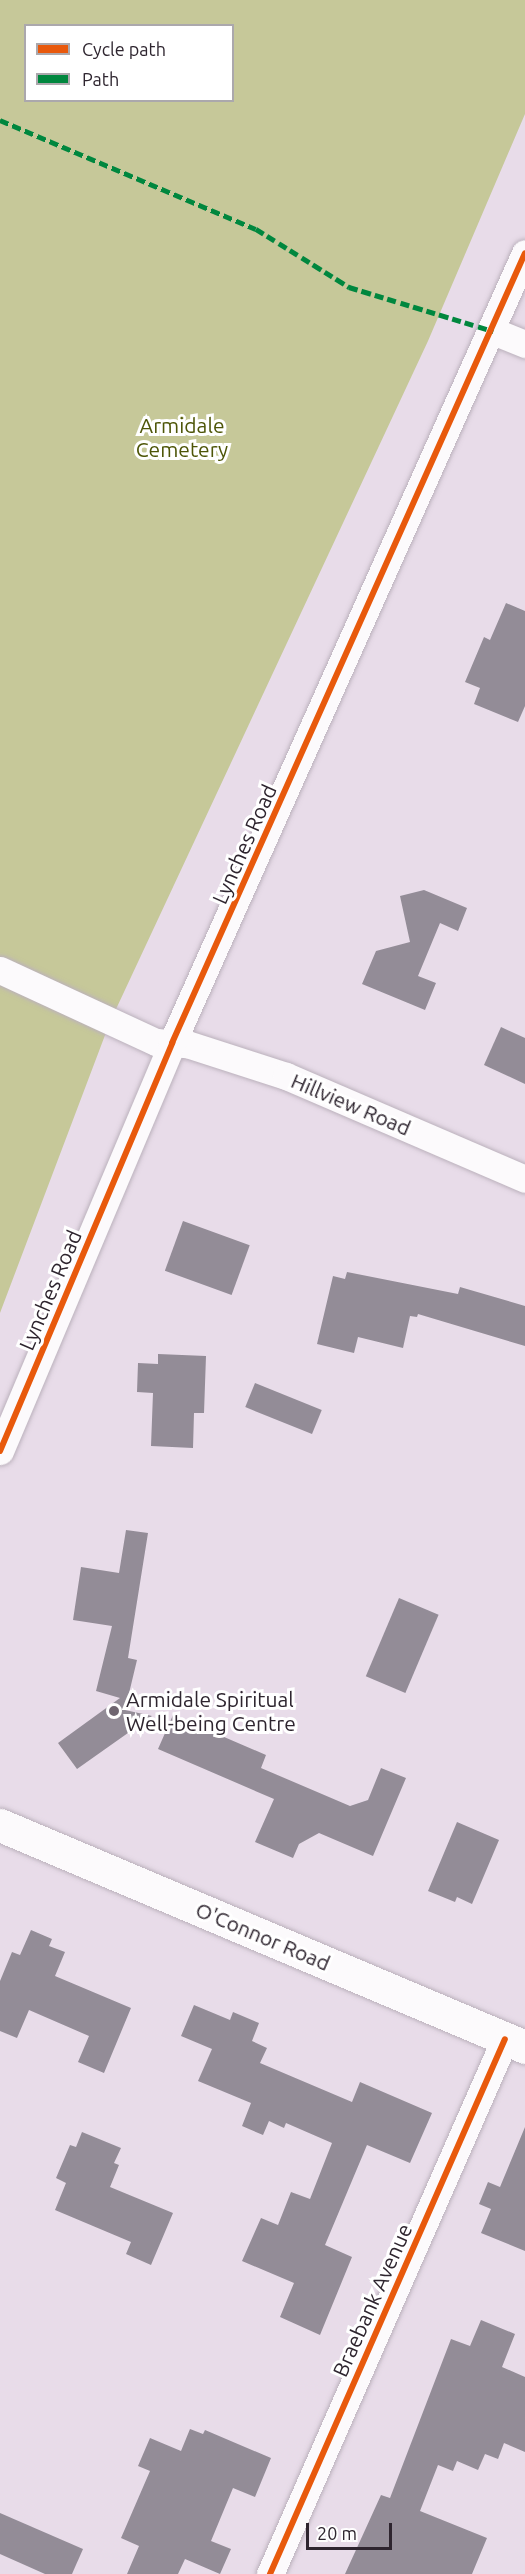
<!DOCTYPE html>
<style>
body{margin:0}
#map{position:relative;width:525px;height:2574px;overflow:hidden;background:#e8dce9;font-family:Ubuntu,sans-serif}
div>[style]{position:absolute}
[style*='--x']{left:calc(var(--x)*1px);top:calc(var(--y)*1px);width:calc(var(--w)*1px);rotate:calc(var(--a)*1deg)}
.green>*{inset:0;background:#c6c899}
.building>*{inset:0;background:#938c97;transform-origin:0 0}
.roads{filter:drop-shadow(0 0 2px #bbb1bc) drop-shadow(0 0 2px #bbb1bc)}
.street>*{height:27px;margin:-13.5px;padding:0 13.5px;transform-origin:13.5px;border-radius:13.5px;background:#fcfafc}
.secondary>*{height:33px;margin:-16.5px;padding:0 16.5px;transform-origin:16.5px;border-radius:16.5px;background:#fcfafc}
.quiet>*{height:4.5px;margin-top:-2.25px;transform-origin:0;background:repeating-linear-gradient(90deg,#00873e 0 9px,transparent 0 13.5px)}
.cycleway>*{height:6px;margin:-3px;padding:0 3px;transform-origin:3px;border-radius:3px;background:#e8590c}
.dots>*{width:16px;height:16px;translate:-50% -50%;box-sizing:border-box;border:3px solid #fff;border-radius:50%}
span{translate:-50% -50%;white-space:nowrap;text-align:center;line-height:1.15;-webkit-text-stroke:6px #fff;paint-order:stroke}
.park-label{font-size:21px;color:#4d5507}
.street-label{font-size:21px;color:#2e252f}
.poi-label{font-size:21px;color:#2e252f}
.left{translate:0 -50%;text-align:left}
.legend{position:absolute;left:24px;top:24px;width:210px;height:78px;box-sizing:border-box;background:#fff;border:2px solid #aba8ac;margin:0;padding:8px 10px;list-style:none;font-size:18px;color:#2e252f}
.legend li{display:flex;align-items:center;gap:12px;height:30px}
.legend b{width:30px;border:2px solid #aba8ac}
.scale{position:absolute;left:306px;top:2523px;width:86px;height:27px;box-sizing:border-box;border:3px solid #2e252f;border-top:0;padding-left:8px;font-size:18px;line-height:21px;white-space:nowrap;color:#2e252f;-webkit-text-stroke:4px #fff;paint-order:stroke}
</style>
<div id="map">
<div class="green">
<i style="clip-path:polygon(evenodd,0 0,525px 0,525px 114px,428px 341px,110px 1022px,0 1313px,0 0,26px 26px,232px 26px,232px 100px,26px 100px,26px 26px)"></i>
</div>
<div class="building">
<i style="clip-path:polygon(506px 603px,525px 611px,525px 706px,518px 722px,474px 704px,480px 688px,465px 682px,484px 637px,490px 640px)"></i>
<i style="clip-path:polygon(424px 890px,467px 908px,458px 931px,440px 923px,418px 976px,436px 983px,425px 1010px,362px 984px,376px 951px,410px 942px,400px 896px)"></i>
<i style="clip-path:polygon(501px 1027px,525px 1038px,525px 1084px,484px 1065px)"></i>
<i style="left:183px;top:1221px;width:71px;height:53px;rotate:20deg"></i>
<i style="clip-path:polygon(347px 1272px,458px 1294px,460px 1287px,525px 1306px,525px 1346px,418px 1314px,417px 1317px,410px 1316px,403px 1348px,358px 1337px,354px 1353px,317px 1344px,333px 1276px,345px 1279px)"></i>
<i style="clip-path:polygon(158px 1354px,206px 1356px,204px 1413px,194px 1413px,193px 1448px,151px 1446px,153px 1393px,137px 1392px,138px 1363px,158px 1364px)"></i>
<i style="left:255px;top:1383px;width:72px;height:26px;rotate:22deg"></i>
<i style="clip-path:polygon(126px 1530px,148px 1533px,128px 1658px,137px 1660px,125px 1710px,152px 1716px,77px 1769px,58px 1743px,120px 1698px,96px 1691px,112px 1626px,73px 1620px,81px 1567px,119px 1573px)"></i>
<i style="left:399px;top:1598px;width:43px;height:85px;rotate:23deg"></i>
<i style="clip-path:polygon(173px 1715px,266px 1755px,261px 1768px,350px 1806px,368px 1800px,381px 1768px,406px 1778px,373px 1856px,319px 1833px,299px 1844px,293px 1858px,255px 1842px,274px 1799px,158px 1749px)"></i>
<i style="clip-path:polygon(457px 1822px,499px 1840px,472px 1904px,457px 1897px,455px 1902px,428px 1891px)"></i>
<i style="clip-path:polygon(31px 1930px,52px 1939px,49px 1946px,65px 1952px,55px 1976px,131px 2008px,104px 2073px,78px 2062px,89px 2036px,29px 2010px,17px 2038px,0 2031px,0 1981px,12px 1952px,20px 1955px)"></i>
<i style="clip-path:polygon(194px 2005px,230px 2020px,233px 2012px,259px 2023px,252px 2041px,267px 2048px,260px 2063px,352px 2102px,360px 2082px,432px 2113px,410px 2163px,367px 2145px,325px 2245px,352px 2257px,320px 2335px,280px 2317px,294px 2283px,242px 2261px,261px 2218px,278px 2225px,291px 2192px,310px 2199px,332px 2143px,286px 2123px,284px 2128px,269px 2121px,263px 2135px,242px 2126px,251px 2103px,198px 2081px,212px 2049px,181px 2036px)"></i>
<i style="clip-path:polygon(525px 2127px,525px 2251px,481px 2233px,491px 2209px,479px 2204px,488px 2182px,500px 2187px)"></i>
<i style="clip-path:polygon(82px 2132px,121px 2148px,114px 2163px,119px 2165px,110px 2187px,173px 2213px,151px 2265px,126px 2254px,131px 2242px,55px 2210px,66px 2183px,56px 2178px,70px 2145px,76px 2147px)"></i>
<i style="clip-path:polygon(481px 2320px,515px 2334px,502px 2367px,525px 2377px,525px 2452px,504px 2443px,498px 2459px,485px 2454px,478px 2470px,457px 2461px,453px 2471px,438px 2465px,420px 2511px,487px 2538px,472px 2574px,345px 2574px,381px 2495px,390px 2498px,451px 2339px,470px 2346px)"></i>
<i style="clip-path:polygon(190px 2429px,203px 2434px,205px 2430px,271px 2458px,255px 2497px,233px 2488px,211px 2541px,231px 2549px,220px 2574px,185px 2559px,178px 2574px,127px 2574px,139px 2546px,121px 2538px,150px 2471px,138px 2466px,150px 2438px,181px 2451px)"></i>
<i style="clip-path:polygon(0 2513px,83px 2549px,72px 2574px,45px 2574px,0 2554px)"></i>
</div>
<div class="roads">
<div class="street">
<i style="--x:493;--y:331;--w:35;--a:22"></i>
<i style="--x:0;--y:970;--w:172;--a:24.8"></i>
<i style="--x:156;--y:1042;--w:31;--a:4"></i>
<i style="--x:187;--y:1044;--w:104;--a:17.9"></i>
<i style="--x:286;--y:1076;--w:260;--a:23.3"></i>
<i style="--x:0;--y:1451;--w:443;--a:-67.1"></i>
<i style="--x:172;--y:1043;--w:865;--a:-65.92"></i>
<i style="--x:270;--y:2574;--w:584;--a:-66.29"></i>
</div>
<div class="secondary">
<i style="--x:0;--y:1825;--w:570;--a:22.92"></i>
</div>
</div>
<div class="quiet">
<i style="--x:0;--y:120;--w:278;--a:23.1"></i>
<i style="--x:256;--y:229;--w:110;--a:31.9"></i>
<i style="--x:349;--y:287;--w:151;--a:17"></i>
</div>
<div class="cycleway">
<i style="--x:0;--y:1451;--w:443;--a:-67.1"></i>
<i style="--x:172;--y:1043;--w:865;--a:-65.92"></i>
<i style="--x:270;--y:2574;--w:584;--a:-66.29"></i>
</div>
<div class="dots">
<i style="left:114px;top:1711px;background:#6f6570"></i>
</div>
<div class="park-label">
<span style="left:182px;top:437px">Armidale<br>Cemetery</span>
</div>
<div class="street-label">
<span style="left:244px;top:844px;rotate:-66deg">Lynches Road</span>
<span style="left:351px;top:1104px;rotate:23deg">Hillview Road</span>
<span style="left:50px;top:1290px;rotate:-67deg">Lynches Road</span>
<span style="left:263px;top:1936px;rotate:23deg">O'Connor Road</span>
<span style="left:372px;top:2300px;rotate:-66deg">Braebank Avenue</span>
</div>
<div class="poi-label">
<span class="left" style="left:126px;top:1711px">Armidale Spiritual<br>Well-being Centre</span>
</div>
<ul class="legend">
<li><b style="height:8px;background:#e8590c"></b>Cycle path</li>
<li><b style="height:8px;background:#00873e"></b>Path</li>
</ul>
<div class="scale">20 m</div>
</div>
